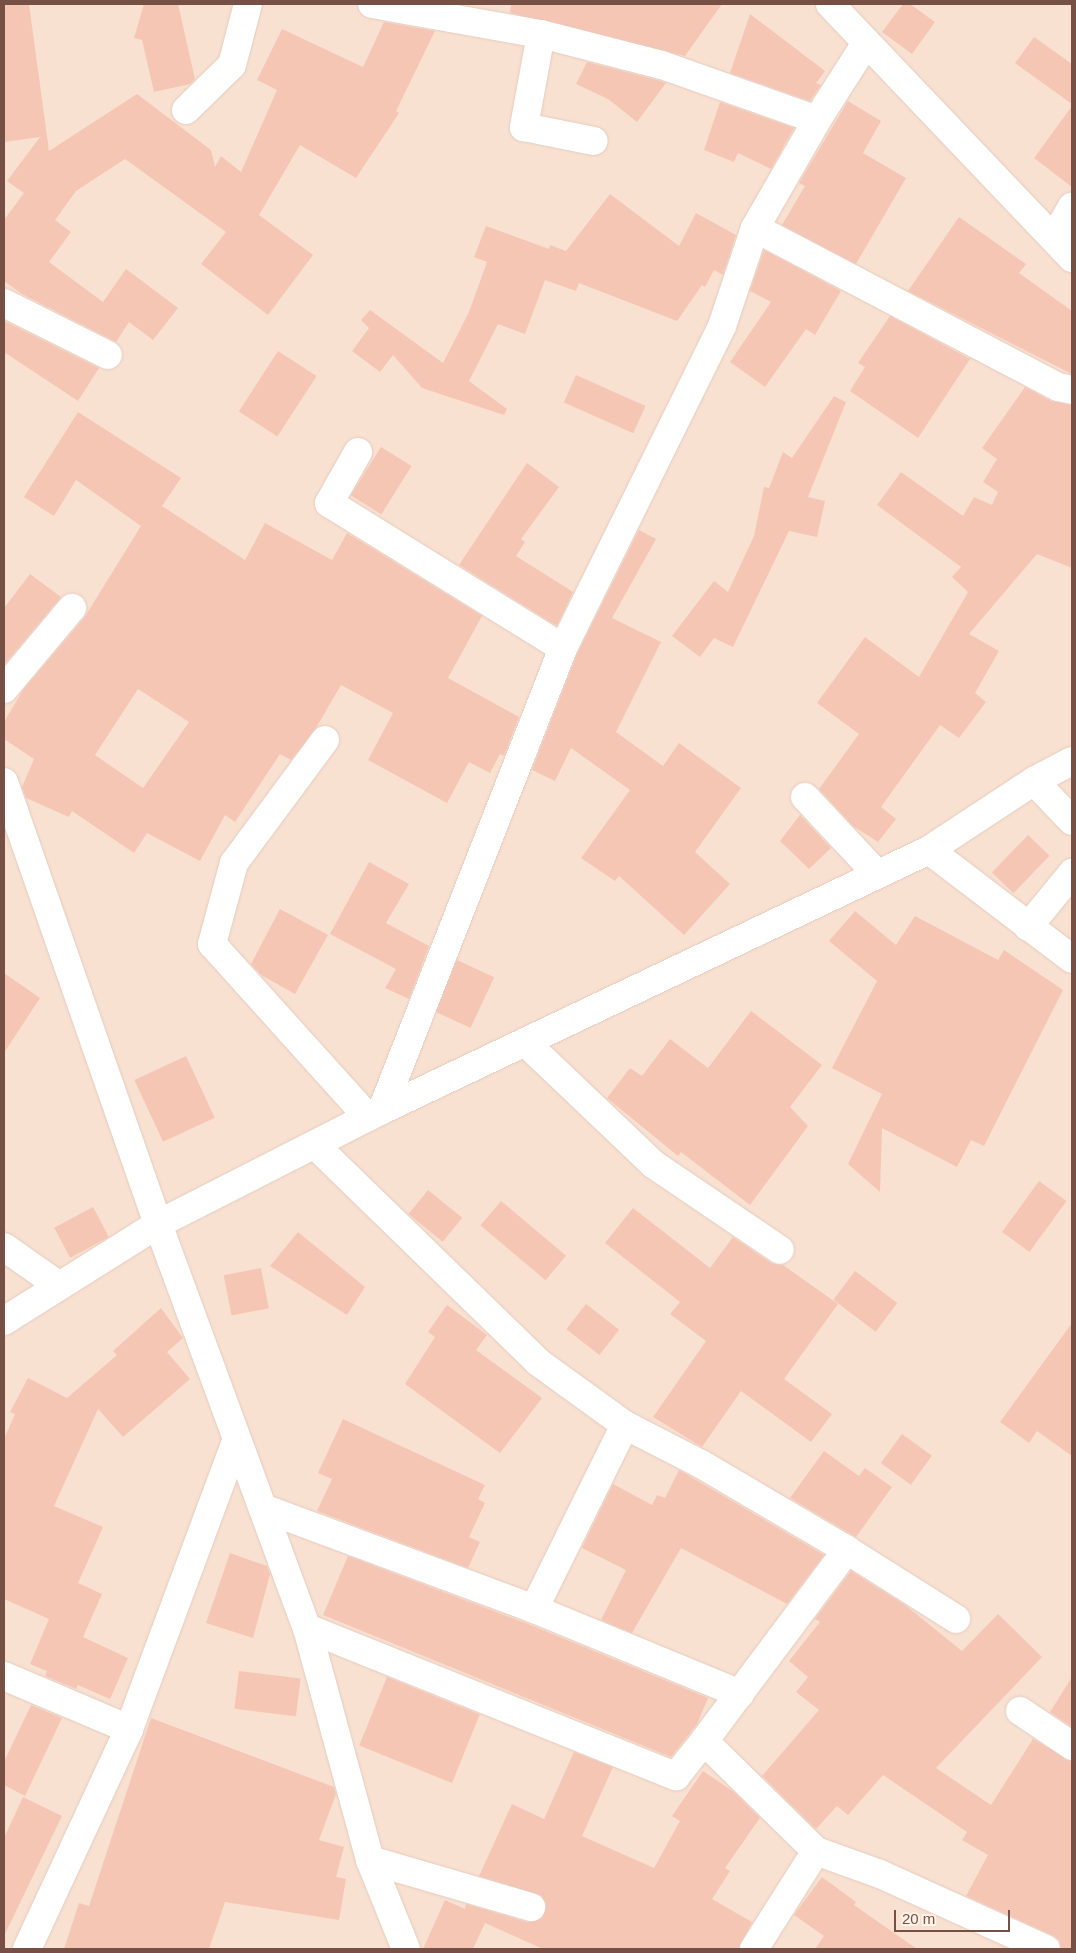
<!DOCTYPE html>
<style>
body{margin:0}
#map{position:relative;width:1076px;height:1953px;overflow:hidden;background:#feeee0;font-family:Arial,sans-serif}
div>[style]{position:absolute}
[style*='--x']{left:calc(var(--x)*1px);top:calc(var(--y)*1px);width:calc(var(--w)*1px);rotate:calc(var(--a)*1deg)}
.residential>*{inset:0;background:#f8e1d1;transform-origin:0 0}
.building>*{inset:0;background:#f6c6b5;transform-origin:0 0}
.roads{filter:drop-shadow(0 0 1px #e5cbbe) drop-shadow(0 0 1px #e5cbbe)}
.minor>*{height:28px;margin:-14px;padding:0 14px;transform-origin:14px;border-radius:14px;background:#fff}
span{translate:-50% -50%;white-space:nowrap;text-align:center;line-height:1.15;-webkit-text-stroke:4.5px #fff3e8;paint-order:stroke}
.frame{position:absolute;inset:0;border:5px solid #775045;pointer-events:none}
.scale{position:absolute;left:894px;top:1910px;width:116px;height:22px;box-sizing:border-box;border:2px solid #775045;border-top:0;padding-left:6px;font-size:15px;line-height:18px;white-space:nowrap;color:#775045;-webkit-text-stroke:4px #fff3e8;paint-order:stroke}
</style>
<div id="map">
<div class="residential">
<i style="left:4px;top:4px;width:1068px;height:1945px"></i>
</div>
<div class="building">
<i style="clip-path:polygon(4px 4px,29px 4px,49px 151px,137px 94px,211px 150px,215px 167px,221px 156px,241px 172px,277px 90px,257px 80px,282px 29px,363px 67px,384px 22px,435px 31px,396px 111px,399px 113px,356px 178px,300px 145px,259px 215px,313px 255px,268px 315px,201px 264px,226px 232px,125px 159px,76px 191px,55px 220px,71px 232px,49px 262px,103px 302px,126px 269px,178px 308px,153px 340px,129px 322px,116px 342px,22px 294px,4px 281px,4px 220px,24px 193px,7px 181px,40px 137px,4px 142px)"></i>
<i style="clip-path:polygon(144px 4px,178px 4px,195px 79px,190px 84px,154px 92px,142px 40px,134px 38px)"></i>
<i style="clip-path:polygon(511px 4px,722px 4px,685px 56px,510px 13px)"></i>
<i style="clip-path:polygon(903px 4px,910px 4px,935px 22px,912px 54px,882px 32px)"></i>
<i style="clip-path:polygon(750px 14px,825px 71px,816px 83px,821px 85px,810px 101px,730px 73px)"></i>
<i style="clip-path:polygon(1034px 37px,1072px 64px,1072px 104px,1015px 63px)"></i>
<i style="clip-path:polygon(587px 62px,657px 80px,666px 83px,637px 122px,608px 99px,576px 84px)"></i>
<i style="clip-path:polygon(848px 101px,881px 121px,863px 153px,906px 178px,856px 264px,782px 225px,805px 186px,799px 183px)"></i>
<i style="clip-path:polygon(720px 102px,794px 128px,771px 169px,738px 153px,734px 162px,704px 150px)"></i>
<i style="clip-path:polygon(1072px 106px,1072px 187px,1034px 158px)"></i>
<i style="clip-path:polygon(610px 194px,679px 246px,696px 213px,736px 235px,723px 275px,714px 270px,705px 287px,702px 285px,677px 321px,579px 283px,576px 291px,545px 280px,525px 334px,498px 324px,469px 381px,507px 409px,504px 415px,422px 388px,393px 355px,380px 372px,352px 351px,369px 328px,361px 320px,370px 310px,443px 363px,469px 312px,487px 262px,474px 257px,486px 226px,549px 249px,550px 245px,566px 251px)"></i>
<i style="clip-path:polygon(959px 217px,1026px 264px,1019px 273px,1072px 311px,1072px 374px,908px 291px)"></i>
<i style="clip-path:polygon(764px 250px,841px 291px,815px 335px,806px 329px,765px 387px,730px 362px,771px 302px,750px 291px)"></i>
<i style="clip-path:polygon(890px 316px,970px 359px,918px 438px,850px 391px,865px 367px,858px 363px)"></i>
<i style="clip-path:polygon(4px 321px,99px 368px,78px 401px,4px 352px)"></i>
<i style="left:278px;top:351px;width:46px;height:72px;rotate:33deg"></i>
<i style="left:576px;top:375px;width:76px;height:30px;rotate:24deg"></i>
<i style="clip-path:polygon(1025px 387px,1051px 401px,1072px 405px,1072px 568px,1037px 554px,969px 634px,999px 651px,975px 693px,986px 702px,959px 738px,940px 725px,881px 807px,896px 819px,878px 842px,853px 826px,819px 789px,859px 734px,817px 703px,865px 637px,919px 677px,968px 592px,952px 577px,961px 567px,877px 505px,901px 472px,963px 516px,974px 497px,992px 505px,998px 492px,983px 482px,997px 459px,982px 448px)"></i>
<i style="clip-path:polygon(834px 396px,846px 402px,808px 497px,825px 501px,817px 537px,789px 531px,733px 647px,714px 638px,700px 657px,672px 636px,714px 581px,728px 592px,754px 536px,764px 487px,769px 488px,783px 452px,792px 458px)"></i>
<i style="clip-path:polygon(evenodd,78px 412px,181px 478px,162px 506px,245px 560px,265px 523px,332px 560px,347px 533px,482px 616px,448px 678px,519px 717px,504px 756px,500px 754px,490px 773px,469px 762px,447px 803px,368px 760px,393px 713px,341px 685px,316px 728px,291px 760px,280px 754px,235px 822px,225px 815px,200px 861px,147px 833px,134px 853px,72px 811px,69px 817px,26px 798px,22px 787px,34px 759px,4px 739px,4px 722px,23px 690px,84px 618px,141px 526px,76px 480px,54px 516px,24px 497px,78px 412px,138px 689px,189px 722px,143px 788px,95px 755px,138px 689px)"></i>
<i style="left:381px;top:447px;width:36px;height:57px;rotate:32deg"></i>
<i style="clip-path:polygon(527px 463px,559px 487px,521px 539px,525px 542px,516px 556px,573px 592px,557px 626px,459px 565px)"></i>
<i style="clip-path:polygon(639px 530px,656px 539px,612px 618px,661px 642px,616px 732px,663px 766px,679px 743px,741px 788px,695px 852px,730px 884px,684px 935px,619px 876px,615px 881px,581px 858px,630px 790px,571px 748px,555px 781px,532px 770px,577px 654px)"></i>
<i style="clip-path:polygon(30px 574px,61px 597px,4px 665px,4px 608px)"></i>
<i style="clip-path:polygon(800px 815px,831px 848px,809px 869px,780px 841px)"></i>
<i style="left:1028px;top:835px;width:30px;height:52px;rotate:44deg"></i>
<i style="clip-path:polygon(369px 862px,409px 884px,386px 923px,429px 946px,409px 999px,385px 988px,396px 969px,330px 934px)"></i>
<i style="clip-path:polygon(280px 909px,328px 935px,295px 994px,261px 975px,251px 964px)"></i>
<i style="clip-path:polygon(855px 911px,896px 945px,915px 916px,998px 960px,1004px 950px,1063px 990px,984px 1146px,971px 1140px,957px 1167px,882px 1128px,880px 1192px,848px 1164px,882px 1094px,832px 1068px,877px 981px,829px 941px)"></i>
<i style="left:457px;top:960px;width:41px;height:56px;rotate:25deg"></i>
<i style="clip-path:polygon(4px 973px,40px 998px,4px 1053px)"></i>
<i style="clip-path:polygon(751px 1011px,822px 1065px,790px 1107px,808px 1126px,750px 1205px,681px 1152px,678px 1156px,607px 1098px,630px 1068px,642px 1076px,670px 1039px,708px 1068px)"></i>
<i style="left:186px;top:1056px;width:68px;height:57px;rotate:65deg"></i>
<i style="left:1039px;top:1181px;width:34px;height:63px;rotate:36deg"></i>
<i style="left:428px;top:1190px;width:44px;height:31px;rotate:39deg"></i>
<i style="left:501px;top:1201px;width:85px;height:32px;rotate:40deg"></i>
<i style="left:93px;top:1207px;width:34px;height:44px;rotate:62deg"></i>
<i style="clip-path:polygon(633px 1208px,710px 1268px,733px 1237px,771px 1263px,783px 1265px,838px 1304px,784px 1379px,832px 1414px,811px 1442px,741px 1391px,702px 1447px,653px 1417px,706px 1341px,670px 1314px,680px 1302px,605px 1243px)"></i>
<i style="clip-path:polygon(298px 1232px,365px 1287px,347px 1315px,270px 1266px)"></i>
<i style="left:261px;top:1268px;width:41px;height:38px;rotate:79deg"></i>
<i style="left:855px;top:1271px;width:53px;height:36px;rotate:37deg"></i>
<i style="left:586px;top:1304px;width:42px;height:32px;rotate:38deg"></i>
<i style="clip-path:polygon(447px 1305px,487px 1335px,476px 1350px,542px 1398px,500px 1453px,405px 1384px,435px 1337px,428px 1332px)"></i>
<i style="clip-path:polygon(161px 1308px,183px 1338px,167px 1352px,190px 1379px,123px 1437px,98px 1409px,54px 1506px,103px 1527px,78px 1583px,102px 1594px,83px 1637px,128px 1658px,110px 1699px,78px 1685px,76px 1689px,45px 1676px,47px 1671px,30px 1664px,49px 1619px,4px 1599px,4px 1439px,15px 1414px,10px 1412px,28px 1378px,67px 1398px,117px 1355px,113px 1351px)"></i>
<i style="clip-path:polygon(1072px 1323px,1072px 1456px,1037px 1431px,1029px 1443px,1000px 1422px)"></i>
<i style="clip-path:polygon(343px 1419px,485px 1485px,478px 1499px,485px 1503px,469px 1537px,480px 1542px,468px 1568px,317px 1511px,332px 1479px,318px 1473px)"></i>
<i style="left:902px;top:1434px;width:37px;height:36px;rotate:36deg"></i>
<i style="clip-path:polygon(824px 1451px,859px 1476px,865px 1468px,892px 1487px,856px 1537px,790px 1498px)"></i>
<i style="clip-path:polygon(679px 1470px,824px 1555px,787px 1604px,681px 1548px,632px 1633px,601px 1620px,626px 1570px,582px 1548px,613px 1484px,652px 1505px,657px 1495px,665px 1498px)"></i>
<i style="clip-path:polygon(230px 1553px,267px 1566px,270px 1574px,253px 1638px,206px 1623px)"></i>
<i style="clip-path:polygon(348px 1556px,528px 1624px,708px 1698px,697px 1724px,671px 1757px,323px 1615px)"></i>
<i style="clip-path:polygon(851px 1571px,905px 1605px,962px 1651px,998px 1614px,1042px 1657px,936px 1768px,991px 1805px,1033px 1739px,1072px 1761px,1072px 1949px,1061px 1949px,1059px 1940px,1052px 1935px,966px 1896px,988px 1855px,962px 1840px,967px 1832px,883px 1775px,848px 1815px,837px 1806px,816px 1829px,762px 1776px,819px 1710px,796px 1692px,808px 1677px,789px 1661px,820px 1622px,815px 1619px)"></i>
<i style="left:239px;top:1671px;width:62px;height:38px;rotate:7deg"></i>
<i style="left:387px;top:1677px;width:100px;height:74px;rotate:22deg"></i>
<i style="clip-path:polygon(1072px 1677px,1072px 1727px,1050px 1712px)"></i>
<i style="clip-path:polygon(31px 1705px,62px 1718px,25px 1796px,4px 1785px,4px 1762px)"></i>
<i style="clip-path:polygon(151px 1718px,334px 1787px,336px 1794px,319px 1840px,344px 1847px,336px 1877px,346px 1879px,339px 1920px,225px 1902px,209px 1949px,64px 1949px,79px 1903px,89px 1906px)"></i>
<i style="clip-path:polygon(574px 1752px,613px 1767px,582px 1836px,654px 1868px,680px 1821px,672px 1816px,703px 1771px,734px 1792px,760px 1818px,725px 1868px,730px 1871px,712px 1899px,752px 1922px,739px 1949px,543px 1949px,485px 1923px,473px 1949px,423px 1949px,445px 1900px,465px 1909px,466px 1904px,527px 1922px,542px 1918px,546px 1904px,542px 1896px,479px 1876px,512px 1804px,544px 1819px)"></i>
<i style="clip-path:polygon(23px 1797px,62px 1816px,4px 1936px,4px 1838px)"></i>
<i style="clip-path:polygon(822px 1877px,856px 1902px,854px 1905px,917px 1949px,815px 1949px,824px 1936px,794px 1915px)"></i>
</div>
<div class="roads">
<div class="minor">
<i style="--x:372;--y:4;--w:172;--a:10.1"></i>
<i style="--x:541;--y:34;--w:125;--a:14.4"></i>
<i style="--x:662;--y:65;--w:164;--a:19.5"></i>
<i style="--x:830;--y:4;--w:351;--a:46.4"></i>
<i style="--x:541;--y:34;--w:95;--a:100.4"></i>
<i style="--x:524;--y:127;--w:71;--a:11.3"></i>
<i style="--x:186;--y:110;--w:64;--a:-44.4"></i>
<i style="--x:232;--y:65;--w:63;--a:-75.3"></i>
<i style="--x:755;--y:228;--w:342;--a:27.7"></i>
<i style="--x:1058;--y:387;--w:14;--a:12"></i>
<i style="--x:1055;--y:236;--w:34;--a:-60"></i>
<i style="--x:4;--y:303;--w:116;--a:26.6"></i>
<i style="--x:358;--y:452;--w:59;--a:119.6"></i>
<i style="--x:329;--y:503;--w:275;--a:31.8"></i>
<i style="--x:4;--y:689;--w:106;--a:-50"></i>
<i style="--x:325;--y:740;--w:153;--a:126.5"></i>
<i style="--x:234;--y:863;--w:84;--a:105.2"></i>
<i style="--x:212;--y:944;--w:233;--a:48"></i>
<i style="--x:1034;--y:781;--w:55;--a:46.5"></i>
<i style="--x:4;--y:782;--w:468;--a:70.8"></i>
<i style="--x:158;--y:1224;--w:431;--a:69.8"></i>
<i style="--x:307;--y:1628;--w:240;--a:74.8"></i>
<i style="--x:370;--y:1860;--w:96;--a:68"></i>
<i style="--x:805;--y:797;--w:104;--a:46.9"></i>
<i style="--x:929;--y:850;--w:180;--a:37.3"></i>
<i style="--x:1028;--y:927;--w:70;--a:-50.8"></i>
<i style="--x:525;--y:1042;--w:177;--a:43.6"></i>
<i style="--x:653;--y:1164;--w:153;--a:34.1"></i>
<i style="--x:382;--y:1110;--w:496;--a:-68.6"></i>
<i style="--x:563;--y:648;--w:359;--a:-63.7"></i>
<i style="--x:722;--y:326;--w:103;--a:-71.4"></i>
<i style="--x:755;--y:228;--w:125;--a:-60.1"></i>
<i style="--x:817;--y:120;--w:91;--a:-57.5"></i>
<i style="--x:315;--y:1145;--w:311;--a:44.2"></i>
<i style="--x:538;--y:1362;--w:107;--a:35.9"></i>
<i style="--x:625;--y:1425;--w:85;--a:27.2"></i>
<i style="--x:701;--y:1464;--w:169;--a:30.5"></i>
<i style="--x:847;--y:1550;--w:129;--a:32.3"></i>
<i style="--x:4;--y:1247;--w:66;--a:35.1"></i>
<i style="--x:4;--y:1321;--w:182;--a:-32.2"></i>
<i style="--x:158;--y:1224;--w:251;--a:-27"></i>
<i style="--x:382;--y:1110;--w:606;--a:-25.42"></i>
<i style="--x:929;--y:850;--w:126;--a:-33.3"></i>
<i style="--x:1034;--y:781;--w:43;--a:-27.8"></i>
<i style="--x:263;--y:1508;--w:289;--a:20.4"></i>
<i style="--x:534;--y:1609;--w:223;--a:22.4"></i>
<i style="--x:534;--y:1609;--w:205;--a:-63.7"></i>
<i style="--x:307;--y:1628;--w:398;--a:21.9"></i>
<i style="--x:676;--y:1776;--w:45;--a:-51.3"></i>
<i style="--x:4;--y:1676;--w:136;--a:23"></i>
<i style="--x:1020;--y:1711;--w:63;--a:33.9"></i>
<i style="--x:816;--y:1851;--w:157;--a:-135.5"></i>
<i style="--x:704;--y:1741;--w:239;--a:-53.2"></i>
<i style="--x:370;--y:1860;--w:168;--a:16.3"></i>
<i style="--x:27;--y:1949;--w:242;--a:-65.1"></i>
<i style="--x:129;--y:1729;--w:307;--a:-69.6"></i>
<i style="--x:754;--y:1949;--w:116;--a:-57.7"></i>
<i style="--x:816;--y:1851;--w:68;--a:19.8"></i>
<i style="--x:880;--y:1874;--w:182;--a:24.3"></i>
</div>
</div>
<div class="frame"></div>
<div class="scale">20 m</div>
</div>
